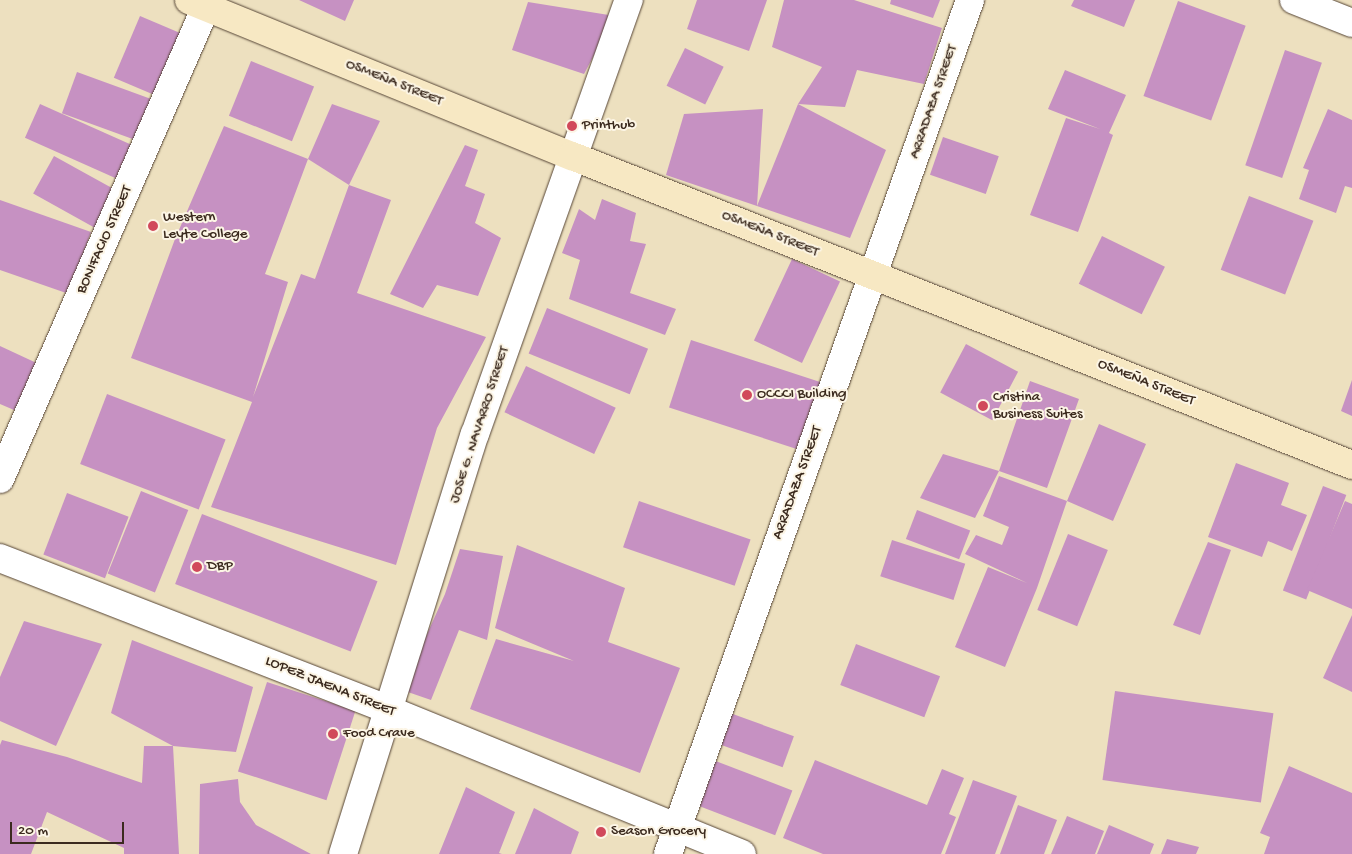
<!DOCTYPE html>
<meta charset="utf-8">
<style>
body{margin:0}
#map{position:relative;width:1352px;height:854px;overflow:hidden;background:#ede0bf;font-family:"Gochi Hand",sans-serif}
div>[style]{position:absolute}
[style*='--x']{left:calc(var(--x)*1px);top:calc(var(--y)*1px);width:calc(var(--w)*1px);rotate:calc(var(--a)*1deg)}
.building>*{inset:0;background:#c691c2;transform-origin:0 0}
.roads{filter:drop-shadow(0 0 1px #564536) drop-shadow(0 0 1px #564536)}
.minor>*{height:28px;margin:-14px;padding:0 14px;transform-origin:14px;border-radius:14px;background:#fff}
.tertiary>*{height:28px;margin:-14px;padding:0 14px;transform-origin:14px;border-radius:14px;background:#fff}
.secondary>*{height:28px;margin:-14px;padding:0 14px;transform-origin:14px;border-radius:14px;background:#f7e8c3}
.dots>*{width:14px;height:14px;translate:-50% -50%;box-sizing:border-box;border:2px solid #fcf5e5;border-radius:50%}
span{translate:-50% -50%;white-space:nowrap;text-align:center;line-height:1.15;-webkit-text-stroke:4px #fcf5e5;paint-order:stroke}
.street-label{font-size:15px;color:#3b2a1e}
.poi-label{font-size:15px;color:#3b2a1e}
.left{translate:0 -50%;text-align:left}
.scale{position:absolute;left:10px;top:822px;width:114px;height:22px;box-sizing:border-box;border:2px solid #3b2a1e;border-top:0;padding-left:6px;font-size:15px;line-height:18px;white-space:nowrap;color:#3b2a1e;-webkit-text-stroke:4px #fcf5e5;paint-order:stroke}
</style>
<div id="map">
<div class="building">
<i style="clip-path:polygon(299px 0,354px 0,345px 21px)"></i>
<i style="clip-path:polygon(697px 0,767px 0,749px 51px,687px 29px)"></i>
<i style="clip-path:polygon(784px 0,854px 0,942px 28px,924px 84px,857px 70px,845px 107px,798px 104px,822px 67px,772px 47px)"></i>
<i style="clip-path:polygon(891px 0,940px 0,933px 18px,890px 4px)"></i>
<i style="clip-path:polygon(1074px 0,1135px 0,1124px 27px,1071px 6px)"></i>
<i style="left:1178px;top:1px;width:72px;height:101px;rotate:20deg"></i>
<i style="clip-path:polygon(528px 2px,615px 16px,584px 74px,512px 50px)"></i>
<i style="left:140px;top:16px;width:48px;height:67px;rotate:23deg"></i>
<i style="left:685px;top:48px;width:43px;height:42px;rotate:26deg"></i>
<i style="left:1285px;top:50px;width:39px;height:122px;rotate:19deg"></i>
<i style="left:251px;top:61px;width:68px;height:59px;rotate:22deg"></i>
<i style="clip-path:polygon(1065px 70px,1126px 95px,1109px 133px,1113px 135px,1078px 232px,1030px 215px,1066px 118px,1100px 129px,1048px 109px)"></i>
<i style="left:77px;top:72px;width:84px;height:44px;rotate:20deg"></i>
<i style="left:40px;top:104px;width:108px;height:37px;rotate:24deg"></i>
<i style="clip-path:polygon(332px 104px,380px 121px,349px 185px,308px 159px)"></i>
<i style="clip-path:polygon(798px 104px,886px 150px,850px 238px,757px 206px)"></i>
<i style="clip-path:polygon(763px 109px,757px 206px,666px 175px,684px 114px)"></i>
<i style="clip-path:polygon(1328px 109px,1352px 120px,1352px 188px,1345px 186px,1336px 213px,1299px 199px,1309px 170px,1303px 168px)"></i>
<i style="clip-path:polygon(224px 126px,308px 159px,265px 274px,288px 282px,253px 397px,301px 274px,315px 279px,349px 185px,391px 200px,357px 293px,486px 337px,437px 428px,396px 565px,211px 507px,252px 402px,131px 358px,175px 239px)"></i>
<i style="left:943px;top:137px;width:59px;height:40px;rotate:19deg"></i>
<i style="clip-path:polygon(465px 145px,478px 150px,465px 186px,485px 194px,475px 223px,501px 238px,478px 296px,437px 285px,423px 308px,390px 294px)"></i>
<i style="left:54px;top:156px;width:75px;height:43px;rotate:29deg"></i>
<i style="left:1249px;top:196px;width:69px;height:79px;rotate:21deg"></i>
<i style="clip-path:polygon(602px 199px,636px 213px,630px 241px,646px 244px,630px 293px,676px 309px,665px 335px,569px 299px,580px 260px,562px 253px,579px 209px,595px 220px)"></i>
<i style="clip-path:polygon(0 200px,91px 232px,69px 294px,0 270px)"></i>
<i style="left:1102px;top:236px;width:70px;height:53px;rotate:26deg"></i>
<i style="left:792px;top:259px;width:53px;height:90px;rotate:25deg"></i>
<i style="left:547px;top:308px;width:109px;height:49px;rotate:22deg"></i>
<i style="left:691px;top:340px;width:139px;height:71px;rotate:18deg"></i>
<i style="left:966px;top:344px;width:59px;height:55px;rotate:28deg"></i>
<i style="clip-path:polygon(0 346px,43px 366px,21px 413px,0 404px)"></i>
<i style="left:526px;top:366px;width:99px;height:51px;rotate:25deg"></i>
<i style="clip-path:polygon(1352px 380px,1352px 416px,1341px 411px)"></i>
<i style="clip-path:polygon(1030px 381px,1079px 399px,1047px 488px,999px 471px,975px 518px,920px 498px,943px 454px,999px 471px)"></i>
<i style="left:107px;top:394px;width:127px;height:75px;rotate:21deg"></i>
<i style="clip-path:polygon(1099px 424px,1146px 444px,1113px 521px,1067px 501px,1037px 588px,1005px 667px,955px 647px,988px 567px,1027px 583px,965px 554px,976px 535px,1002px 545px,1009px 527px,983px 516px,999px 476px,1067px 501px)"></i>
<i style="clip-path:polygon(1236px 463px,1289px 483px,1281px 505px,1307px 515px,1292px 551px,1268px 541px,1262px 557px,1208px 537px)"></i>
<i style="left:1323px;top:486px;width:25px;height:112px;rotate:21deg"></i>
<i style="left:141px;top:491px;width:51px;height:89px;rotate:22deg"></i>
<i style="left:67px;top:493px;width:66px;height:66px;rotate:21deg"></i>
<i style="left:639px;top:501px;width:118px;height:49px;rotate:19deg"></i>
<i style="clip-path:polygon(1345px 501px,1352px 504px,1352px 609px,1307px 590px)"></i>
<i style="left:917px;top:510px;width:57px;height:31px;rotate:21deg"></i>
<i style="left:202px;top:514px;width:188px;height:75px;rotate:21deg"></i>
<i style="left:1068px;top:534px;width:43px;height:82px;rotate:22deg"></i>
<i style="left:892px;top:540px;width:77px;height:38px;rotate:18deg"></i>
<i style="clip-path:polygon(1208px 542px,1231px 550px,1200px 635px,1173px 625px)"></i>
<i style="clip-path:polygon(517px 545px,625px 588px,608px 642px,680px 668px,640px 773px,470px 709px,496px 639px,574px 661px,495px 628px)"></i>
<i style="clip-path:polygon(460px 549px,503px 556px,487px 640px,459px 630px,431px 700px,402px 690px,445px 594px)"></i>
<i style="clip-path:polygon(1352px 615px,1352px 692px,1323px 678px)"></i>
<i style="clip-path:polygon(24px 621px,102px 644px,56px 746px,0 721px,0 677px)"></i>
<i style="clip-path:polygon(132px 640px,253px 687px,236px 752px,173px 746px,111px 713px)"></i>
<i style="left:856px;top:644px;width:90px;height:44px;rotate:21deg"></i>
<i style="left:267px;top:682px;width:93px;height:94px;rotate:18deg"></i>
<i style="left:1115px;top:691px;width:160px;height:90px;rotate:8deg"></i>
<i style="left:730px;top:713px;width:68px;height:33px;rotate:20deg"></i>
<i style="clip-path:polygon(2px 740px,67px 757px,142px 783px,144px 746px,173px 746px,179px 854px,124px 854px,124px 848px,47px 812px,31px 854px,0 854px,0 745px)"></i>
<i style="left:713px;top:760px;width:85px;height:48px;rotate:21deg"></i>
<i style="clip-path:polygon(815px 760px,927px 805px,942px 769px,964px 778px,949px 814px,956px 817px,941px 854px,823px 854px,783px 838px)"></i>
<i style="clip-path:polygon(1289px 766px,1352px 793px,1352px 854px,1264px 854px,1270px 837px,1260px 833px)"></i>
<i style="clip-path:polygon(238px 779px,240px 802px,256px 825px,311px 854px,199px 854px,200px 784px)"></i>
<i style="clip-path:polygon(973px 780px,1017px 796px,995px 854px,945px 854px)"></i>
<i style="clip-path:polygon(466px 787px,515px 812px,499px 853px,502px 854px,439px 854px)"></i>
<i style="clip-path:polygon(1018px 805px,1057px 820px,1044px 854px,1000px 854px)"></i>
<i style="clip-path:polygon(534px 808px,579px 832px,571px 854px,515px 854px)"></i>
<i style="clip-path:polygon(1067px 816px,1104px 831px,1095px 854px,1051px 854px)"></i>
<i style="clip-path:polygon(1109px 825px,1154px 844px,1150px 854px,1097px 854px)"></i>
<i style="clip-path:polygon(1167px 839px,1199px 847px,1196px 854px,1161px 854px)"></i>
</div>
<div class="roads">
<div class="minor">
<i style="--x:343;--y:854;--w:440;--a:-72.6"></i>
<i style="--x:475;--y:434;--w:461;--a:-70.5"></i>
<i style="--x:668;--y:854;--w:906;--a:-70.52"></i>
</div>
<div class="tertiary">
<i style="--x:1294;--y:0;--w:62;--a:21.6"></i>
<i style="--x:0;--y:479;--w:523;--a:-66.43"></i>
<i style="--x:0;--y:558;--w:418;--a:21.3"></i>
<i style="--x:389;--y:710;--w:381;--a:22.2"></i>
</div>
<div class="secondary">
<i style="--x:189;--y:0;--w:414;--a:22.2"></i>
<i style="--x:572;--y:156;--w:839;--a:21.61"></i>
</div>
</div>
<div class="dots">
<i style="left:572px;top:126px;background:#d1495b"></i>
<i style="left:153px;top:226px;background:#d1495b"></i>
<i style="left:747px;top:395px;background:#d1495b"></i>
<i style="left:983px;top:406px;background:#d1495b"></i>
<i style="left:197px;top:567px;background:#d1495b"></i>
<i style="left:333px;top:734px;background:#d1495b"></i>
<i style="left:601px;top:832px;background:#d1495b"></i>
</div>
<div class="street-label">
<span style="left:394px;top:83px;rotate:22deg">OSMEÑA STREET</span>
<span style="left:934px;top:102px;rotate:-71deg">ARRADAZA STREET</span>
<span style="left:770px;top:234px;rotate:22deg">OSMEÑA STREET</span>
<span style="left:105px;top:240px;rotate:-66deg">BONIFACIO STREET</span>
<span style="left:1146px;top:383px;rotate:22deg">OSMEÑA STREET</span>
<span style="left:480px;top:425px;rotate:-72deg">JOSE G. NAVARRO STREET</span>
<span style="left:798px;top:483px;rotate:-70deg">ARRADAZA STREET</span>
<span style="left:330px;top:687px;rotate:22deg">LOPEZ JAENA STREET</span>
</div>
<div class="poi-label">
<span class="left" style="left:582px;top:126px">Printhub</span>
<span class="left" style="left:163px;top:226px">Western<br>Leyte College</span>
<span class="left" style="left:757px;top:395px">OCCCI Building</span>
<span class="left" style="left:993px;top:406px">Cristina<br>Business Suites</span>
<span class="left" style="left:207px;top:567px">DBP</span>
<span class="left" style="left:343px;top:734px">Food Crave</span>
<span class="left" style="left:611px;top:832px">Season Grocery</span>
</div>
<div class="scale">20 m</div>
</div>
